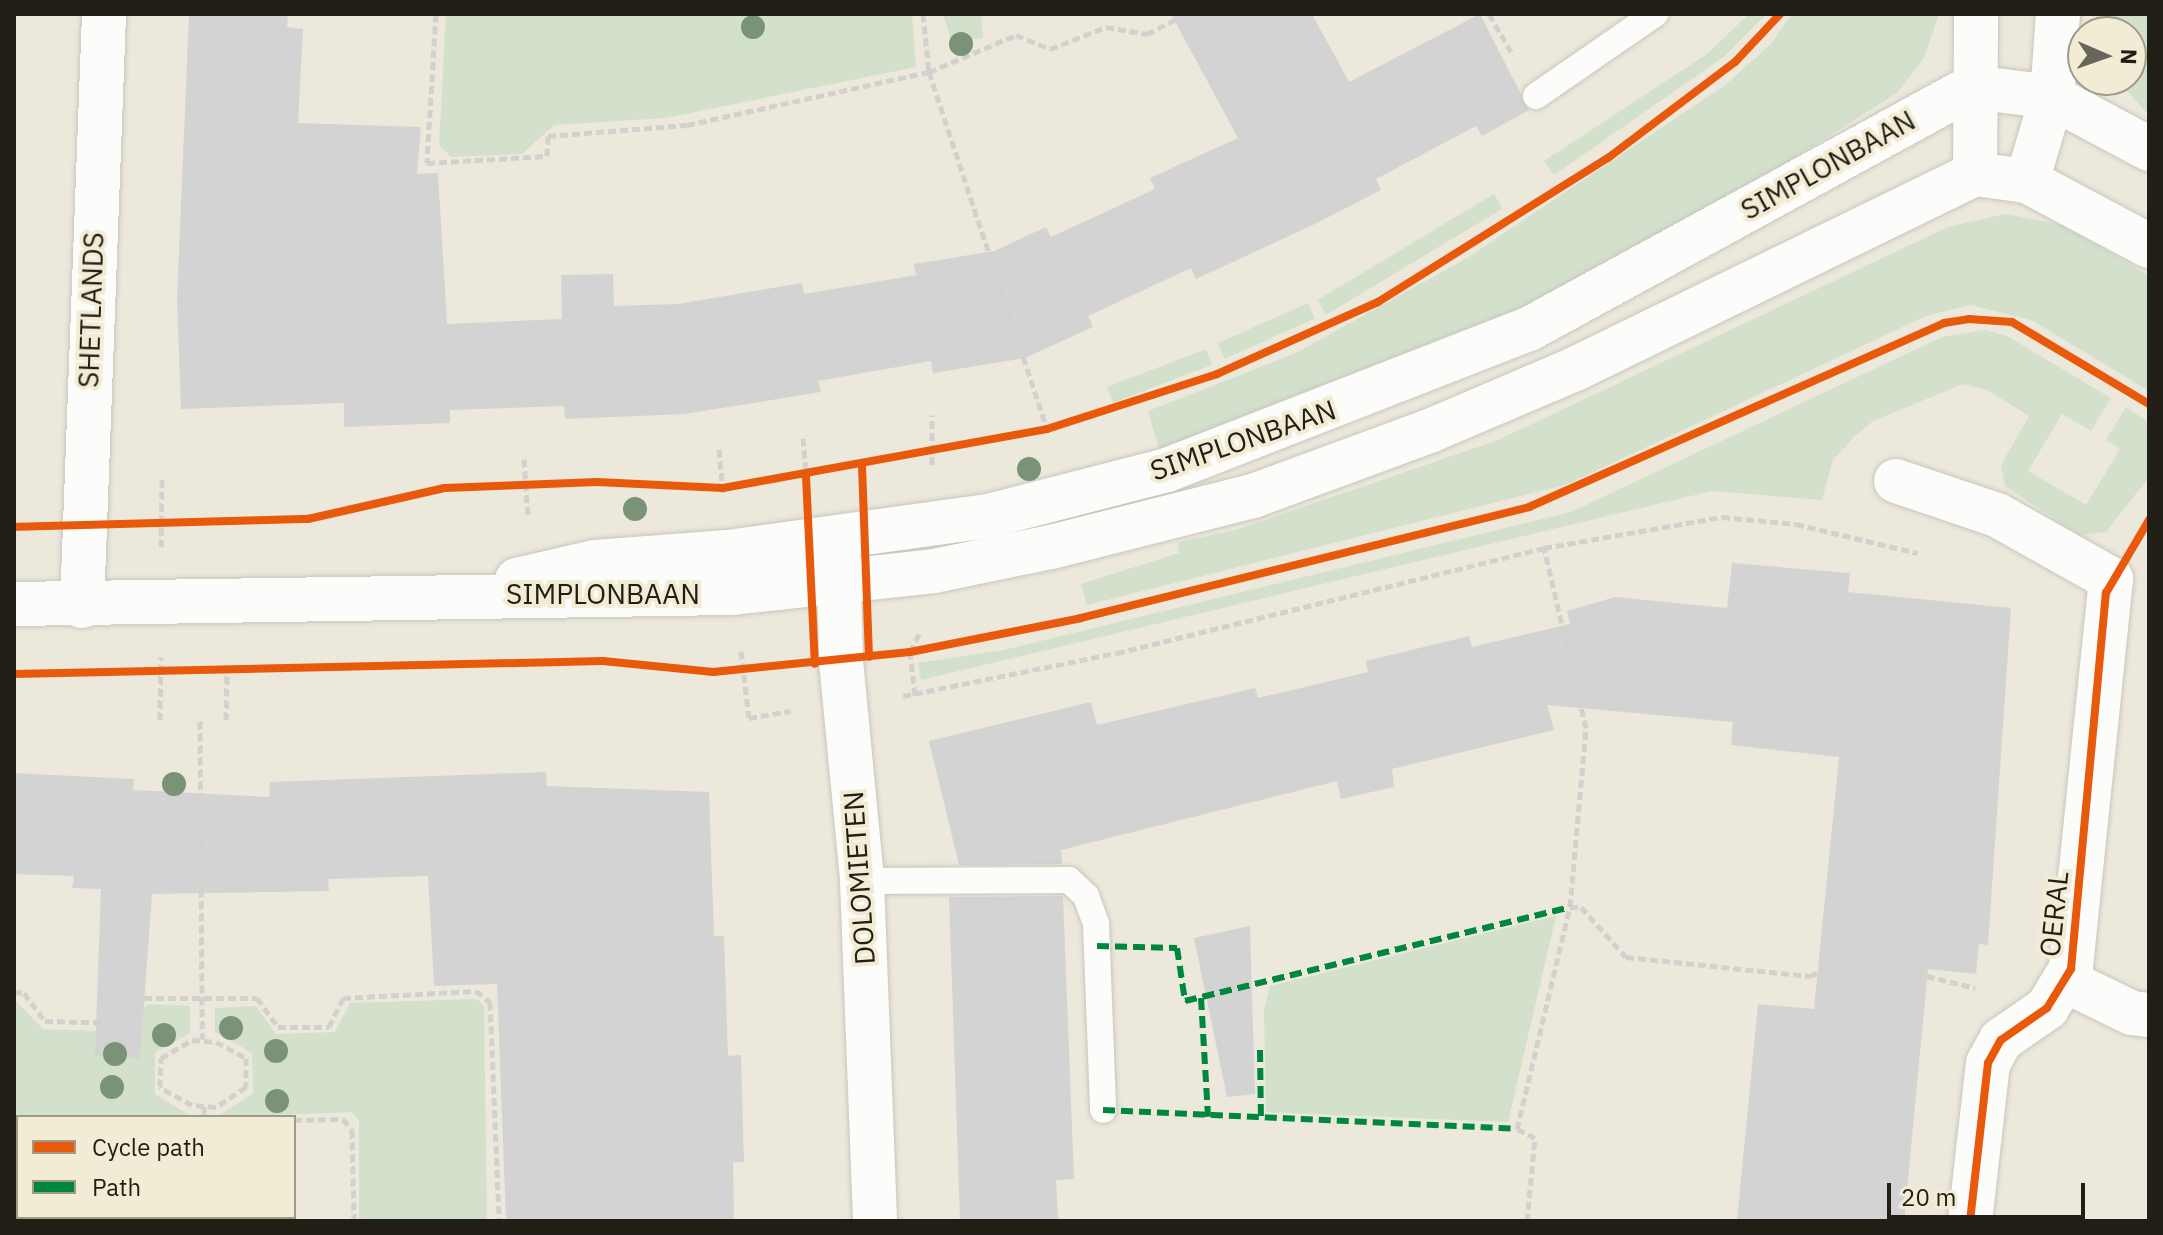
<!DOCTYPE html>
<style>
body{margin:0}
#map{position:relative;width:2163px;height:1235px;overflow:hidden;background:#ece8dc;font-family:"IBM Plex Sans",sans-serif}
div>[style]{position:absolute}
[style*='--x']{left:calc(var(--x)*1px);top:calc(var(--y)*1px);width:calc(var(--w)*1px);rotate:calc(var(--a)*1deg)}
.green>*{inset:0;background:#d3e0cc;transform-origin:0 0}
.building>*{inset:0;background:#d4d3d4}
.path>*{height:5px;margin-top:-2.5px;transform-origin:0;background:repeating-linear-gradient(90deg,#d2d1ce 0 8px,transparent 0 12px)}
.roads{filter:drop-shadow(0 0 2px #c9c6bd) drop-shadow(0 0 2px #c9c6bd)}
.service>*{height:26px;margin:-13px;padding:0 13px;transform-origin:13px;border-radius:13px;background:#fcfcfa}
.minor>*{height:44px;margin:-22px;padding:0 22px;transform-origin:22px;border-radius:22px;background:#fcfcfa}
.tertiary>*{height:44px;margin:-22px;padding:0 22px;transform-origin:22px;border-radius:22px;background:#fcfcfa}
.quiet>*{height:6px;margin-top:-3px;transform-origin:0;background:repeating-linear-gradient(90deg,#00873e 0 12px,transparent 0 18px)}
.cycleway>*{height:8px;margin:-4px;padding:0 4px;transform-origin:4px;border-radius:4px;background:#e8590c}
.trees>*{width:24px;height:24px;margin:-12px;border-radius:50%;background:#7a9276}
span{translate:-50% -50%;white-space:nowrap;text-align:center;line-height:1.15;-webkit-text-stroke:8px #f3ecd5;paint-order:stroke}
.street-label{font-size:28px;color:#211e16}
.frame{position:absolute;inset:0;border:16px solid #211e16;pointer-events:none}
.legend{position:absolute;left:16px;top:1115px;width:280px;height:104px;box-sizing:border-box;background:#f3ecd5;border:2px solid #9f9a89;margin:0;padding:10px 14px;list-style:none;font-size:24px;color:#211e16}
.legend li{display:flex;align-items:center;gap:16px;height:40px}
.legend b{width:40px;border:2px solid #9f9a89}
.north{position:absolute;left:2067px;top:16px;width:80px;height:80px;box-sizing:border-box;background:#f3ecd5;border:2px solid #9f9a89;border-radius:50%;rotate:92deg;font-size:22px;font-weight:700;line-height:32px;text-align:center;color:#211e16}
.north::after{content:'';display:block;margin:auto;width:28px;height:36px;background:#68655b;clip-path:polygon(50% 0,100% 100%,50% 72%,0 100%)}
.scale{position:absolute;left:1887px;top:1183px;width:198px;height:36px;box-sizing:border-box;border:4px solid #211e16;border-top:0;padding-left:10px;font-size:24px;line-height:28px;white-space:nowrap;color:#211e16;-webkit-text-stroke:6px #f3ecd5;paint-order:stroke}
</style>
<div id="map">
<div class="green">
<i style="clip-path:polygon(446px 14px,912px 14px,916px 67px,665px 118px,554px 125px,522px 154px,451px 157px,439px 145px)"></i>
<i style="clip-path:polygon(943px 14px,981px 14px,983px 38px,968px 40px,966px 50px,955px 51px)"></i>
<i style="clip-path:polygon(1749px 14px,1766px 14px,1725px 56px,1554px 175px,1544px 161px,1707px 54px)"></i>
<i style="clip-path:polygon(1792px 14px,1939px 14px,1924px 58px,1897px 93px,1689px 224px,1532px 308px,1160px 452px,1148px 411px,1296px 353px,1467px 258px,1724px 86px,1770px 45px)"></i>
<i style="clip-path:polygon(2095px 14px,2149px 14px,2149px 115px,2117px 80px,2131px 80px,2131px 32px,2099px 32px)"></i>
<i style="left:1494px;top:194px;width:17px;height:206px;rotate:59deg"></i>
<i style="clip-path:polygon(2005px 214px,2063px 225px,2149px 276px,2149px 391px,2031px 320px,1970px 305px,1926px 316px,1568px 484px,1087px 605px,1081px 584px,1179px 553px,1178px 542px,1236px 530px,1498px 440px,1948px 227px)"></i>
<i style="left:1308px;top:303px;width:17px;height:99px;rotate:66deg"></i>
<i style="clip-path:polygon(1985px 330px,2007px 336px,2111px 398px,2091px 431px,2062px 414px,2028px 471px,2086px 505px,2120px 449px,2106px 440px,2126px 407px,2149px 423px,2149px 477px,2106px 532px,2079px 535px,2005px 486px,2001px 465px,2029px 416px,1987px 390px,1963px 384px,1873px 421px,1855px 436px,1833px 460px,1822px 500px,1712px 491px,921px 680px,918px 663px,1004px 650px,1571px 512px,1942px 337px)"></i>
<i style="left:1206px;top:349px;width:17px;height:106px;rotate:69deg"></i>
<i style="clip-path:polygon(1556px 916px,1508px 1122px,1266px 1112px,1264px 1011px,1270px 986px)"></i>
<i style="clip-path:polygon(14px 999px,43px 1029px,127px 1032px,147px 1004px,190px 1006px,190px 1033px,155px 1053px,155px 1094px,192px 1117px,18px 1117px,14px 1202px)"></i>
<i style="clip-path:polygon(477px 999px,484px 1006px,487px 1221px,364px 1221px,359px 1217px,359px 1121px,352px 1112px,217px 1117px,253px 1093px,252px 1053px,215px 1032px,215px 1008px,256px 1006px,276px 1034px,335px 1032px,350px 1003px)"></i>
</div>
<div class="building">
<i style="clip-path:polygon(189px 14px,288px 14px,287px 27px,303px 29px,298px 123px,421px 127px,417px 174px,438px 173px,447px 324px,562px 319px,561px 275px,613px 274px,614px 306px,678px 304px,802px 283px,804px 294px,916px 275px,914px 264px,994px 251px,1046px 227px,1051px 237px,1155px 189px,1150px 178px,1238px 138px,1171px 14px,1312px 14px,1349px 82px,1480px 14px,1529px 110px,1482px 136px,1476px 126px,1427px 152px,1376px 179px,1381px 190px,1317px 223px,1196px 279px,1191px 268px,1088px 316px,1093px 327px,1025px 358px,933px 373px,931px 361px,818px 381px,821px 392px,685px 414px,565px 419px,564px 406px,450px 410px,450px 423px,344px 427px,344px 403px,181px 409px,177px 299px)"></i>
<i style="clip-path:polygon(1732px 563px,1850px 573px,1848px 592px,2011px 608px,1988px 945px,1979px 944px,1976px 974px,1928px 969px,1904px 1221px,1737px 1221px,1758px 1004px,1814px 1009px,1839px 757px,1731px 745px,1733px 722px,1547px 705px,1554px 730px,1392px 769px,1394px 787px,1341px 799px,1337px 781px,1061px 850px,1062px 864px,959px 865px,929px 741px,1091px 702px,1097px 725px,1255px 688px,1258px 698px,1368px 672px,1366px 661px,1469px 636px,1472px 647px,1570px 624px,1567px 611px,1615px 597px,1727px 608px)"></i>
<i style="clip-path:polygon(546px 772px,547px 786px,709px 792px,714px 936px,724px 936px,728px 1056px,741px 1055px,744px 1162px,733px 1162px,734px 1221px,506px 1221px,497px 984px,434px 986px,428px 876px,328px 879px,329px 891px,152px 894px,140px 1058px,95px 1056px,101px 889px,72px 888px,74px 876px,14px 874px,14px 773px,134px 779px,133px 790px,269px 797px,270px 782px)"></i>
<i style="clip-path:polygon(1063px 896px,1074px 1179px,1056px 1180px,1058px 1221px,960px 1221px,949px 897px)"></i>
<i style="clip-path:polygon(1250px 926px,1255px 1094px,1227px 1097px,1194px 938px)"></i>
</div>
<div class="path">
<i style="--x:436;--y:14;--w:149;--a:93.5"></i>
<i style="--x:427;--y:163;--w:120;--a:-3.3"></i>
<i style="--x:547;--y:156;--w:20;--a:-87"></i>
<i style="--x:548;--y:136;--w:139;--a:-4.5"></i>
<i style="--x:687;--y:125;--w:248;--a:-12.4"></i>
<i style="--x:929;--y:72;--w:95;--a:-23"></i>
<i style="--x:1016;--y:35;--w:37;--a:22"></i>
<i style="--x:1050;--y:49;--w:60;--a:-21.4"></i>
<i style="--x:1106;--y:27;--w:42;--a:9.7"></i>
<i style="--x:1147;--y:34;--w:44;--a:-27.1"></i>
<i style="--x:923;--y:14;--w:58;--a:84.1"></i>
<i style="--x:929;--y:72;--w:376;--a:71.7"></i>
<i style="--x:1489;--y:14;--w:48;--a:59.7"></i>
<i style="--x:803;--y:438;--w:38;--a:85"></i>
<i style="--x:719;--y:449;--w:45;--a:84.9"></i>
<i style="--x:524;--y:459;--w:59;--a:86.1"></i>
<i style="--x:932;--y:465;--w:50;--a:-90"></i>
<i style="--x:161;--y:547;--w:70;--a:-89.2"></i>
<i style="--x:741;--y:651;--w:67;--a:83.2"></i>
<i style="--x:749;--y:718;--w:42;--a:-9.7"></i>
<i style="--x:915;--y:695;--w:43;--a:-96.6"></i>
<i style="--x:910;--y:652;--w:22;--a:-63"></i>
<i style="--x:903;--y:696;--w:218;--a:-11.4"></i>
<i style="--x:1117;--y:653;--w:440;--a:-13.8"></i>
<i style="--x:1544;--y:548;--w:181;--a:-9.9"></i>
<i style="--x:1722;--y:517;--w:74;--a:5.4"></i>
<i style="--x:1796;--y:524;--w:125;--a:13.4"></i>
<i style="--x:160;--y:720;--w:63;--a:-89.1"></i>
<i style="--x:226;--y:720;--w:46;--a:-88.8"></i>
<i style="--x:200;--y:721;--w:318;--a:89.6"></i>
<i style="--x:1570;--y:907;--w:11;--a:0"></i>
<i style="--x:1581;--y:907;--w:67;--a:48"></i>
<i style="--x:1626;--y:957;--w:185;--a:5.9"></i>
<i style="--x:1810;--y:976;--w:23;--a:-25"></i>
<i style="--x:1915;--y:973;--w:62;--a:14"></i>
<i style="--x:14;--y:992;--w:10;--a:6"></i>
<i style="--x:24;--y:993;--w:35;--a:53"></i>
<i style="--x:45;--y:1021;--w:79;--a:1.5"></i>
<i style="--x:124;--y:1023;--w:32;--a:-51"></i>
<i style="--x:144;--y:998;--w:113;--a:0"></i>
<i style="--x:257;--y:998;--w:36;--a:54"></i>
<i style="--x:278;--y:1027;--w:51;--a:0"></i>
<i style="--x:329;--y:1027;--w:32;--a:-64"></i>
<i style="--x:343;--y:998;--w:133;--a:-3"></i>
<i style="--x:476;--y:991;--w:18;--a:38"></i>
<i style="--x:490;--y:1002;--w:219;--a:87.6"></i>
<i style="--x:192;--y:1040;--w:24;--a:5"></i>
<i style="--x:216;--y:1042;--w:34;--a:28"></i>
<i style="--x:246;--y:1058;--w:29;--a:90"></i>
<i style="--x:246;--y:1087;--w:36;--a:146"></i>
<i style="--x:216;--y:1107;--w:24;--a:-175"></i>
<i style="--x:192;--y:1105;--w:37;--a:-151"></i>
<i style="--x:160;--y:1087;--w:29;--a:-88"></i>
<i style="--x:161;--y:1058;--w:36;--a:-30"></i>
<i style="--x:204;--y:1106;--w:11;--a:90"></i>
<i style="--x:294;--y:1120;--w:49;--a:-1.2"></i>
<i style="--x:343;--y:1119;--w:14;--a:51"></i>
<i style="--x:352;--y:1130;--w:91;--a:88.7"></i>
<i style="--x:14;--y:1210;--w:4;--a:0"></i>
<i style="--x:205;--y:1217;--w:4;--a:90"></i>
<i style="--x:1527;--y:1221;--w:83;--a:-84.5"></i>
<i style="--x:1535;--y:1138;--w:20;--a:-153"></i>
<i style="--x:1517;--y:1129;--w:228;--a:-76.6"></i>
<i style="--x:1570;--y:907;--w:180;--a:-84.9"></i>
<i style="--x:1586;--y:728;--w:185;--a:-103.1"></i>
</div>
<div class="roads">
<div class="service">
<i style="--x:1536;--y:96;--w:145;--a:-34.6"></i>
<i style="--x:862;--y:881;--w:207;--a:-0.3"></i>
<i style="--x:1069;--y:880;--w:23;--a:43"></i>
<i style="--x:1086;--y:896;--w:30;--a:70"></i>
<i style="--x:1096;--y:924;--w:186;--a:87.8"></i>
</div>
<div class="minor">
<i style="--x:1896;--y:481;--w:107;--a:18.6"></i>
<i style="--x:1997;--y:515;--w:131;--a:29.3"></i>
<i style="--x:2111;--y:579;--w:392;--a:95.9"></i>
<i style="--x:2071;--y:969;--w:46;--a:121.6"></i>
<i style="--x:2047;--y:1008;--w:56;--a:145.2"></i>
<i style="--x:2001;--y:1040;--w:26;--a:119"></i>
<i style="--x:1988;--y:1063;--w:159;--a:96.5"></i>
<i style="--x:838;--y:545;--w:116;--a:88.5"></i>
<i style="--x:841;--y:661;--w:221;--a:84.5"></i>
<i style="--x:862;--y:881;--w:340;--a:87.8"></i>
<i style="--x:82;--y:606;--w:592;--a:-87.87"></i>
<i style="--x:2066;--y:981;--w:73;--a:25.9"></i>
<i style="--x:2132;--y:1013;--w:17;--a:7"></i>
</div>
<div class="tertiary">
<i style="--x:1975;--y:174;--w:52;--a:7.7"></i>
<i style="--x:2027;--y:181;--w:138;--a:28"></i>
<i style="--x:1975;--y:174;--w:160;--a:-89.6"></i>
<i style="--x:2027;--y:181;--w:88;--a:-73.4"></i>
<i style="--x:2052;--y:97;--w:83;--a:-85.9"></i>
<i style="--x:517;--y:580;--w:80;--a:-13"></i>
<i style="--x:595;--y:562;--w:133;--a:-4.3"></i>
<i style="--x:728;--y:552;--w:262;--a:-7.9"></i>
<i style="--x:988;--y:516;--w:185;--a:-14.4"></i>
<i style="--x:1167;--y:470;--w:388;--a:-21.3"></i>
<i style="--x:1529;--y:329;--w:505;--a:-28.65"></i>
<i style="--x:1972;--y:87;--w:81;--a:7.1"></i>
<i style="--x:2052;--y:97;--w:110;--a:28.2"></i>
<i style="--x:14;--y:604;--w:719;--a:-0.88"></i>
<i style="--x:733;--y:593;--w:202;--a:-6.2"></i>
<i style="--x:934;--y:571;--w:119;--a:-11.6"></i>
<i style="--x:1051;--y:547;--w:208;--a:-14.2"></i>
<i style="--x:1253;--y:496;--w:191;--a:-20.2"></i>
<i style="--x:1432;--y:430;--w:155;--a:-23.1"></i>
<i style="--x:1575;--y:369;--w:445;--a:-26"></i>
</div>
</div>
<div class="quiet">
<i style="--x:1097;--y:946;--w:80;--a:1.4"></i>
<i style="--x:1177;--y:948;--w:54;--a:81.4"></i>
<i style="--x:1185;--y:1001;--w:396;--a:-13.7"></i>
<i style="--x:1201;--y:998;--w:119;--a:86.6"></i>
<i style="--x:1260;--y:1050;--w:68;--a:89.2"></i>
<i style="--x:1103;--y:1110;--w:414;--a:2.6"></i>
</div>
<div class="cycleway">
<i style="--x:862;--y:466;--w:191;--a:87.9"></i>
<i style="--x:806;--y:476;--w:188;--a:87.3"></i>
<i style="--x:14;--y:527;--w:294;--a:-1.6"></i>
<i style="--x:308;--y:519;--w:140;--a:-12.8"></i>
<i style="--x:445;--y:488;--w:152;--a:-2.3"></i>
<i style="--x:597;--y:482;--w:126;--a:2.7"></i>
<i style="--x:723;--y:488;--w:329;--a:-10.3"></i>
<i style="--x:1047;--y:429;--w:179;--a:-17.9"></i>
<i style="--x:1217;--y:374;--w:176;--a:-24.1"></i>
<i style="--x:1378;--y:302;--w:271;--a:-32.1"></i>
<i style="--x:1608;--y:158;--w:159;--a:-37.1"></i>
<i style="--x:1735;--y:62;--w:66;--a:-46.8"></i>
<i style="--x:14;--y:674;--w:589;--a:-1.26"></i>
<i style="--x:603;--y:661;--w:111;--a:5.7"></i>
<i style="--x:713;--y:672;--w:198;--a:-5.8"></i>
<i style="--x:910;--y:652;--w:174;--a:-11.2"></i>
<i style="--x:1081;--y:618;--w:462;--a:-13.9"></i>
<i style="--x:1529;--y:507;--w:454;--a:-23.9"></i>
<i style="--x:1944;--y:323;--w:25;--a:-9"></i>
<i style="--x:1969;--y:319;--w:43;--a:4"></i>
<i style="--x:2012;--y:322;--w:160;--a:30.9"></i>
<i style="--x:1970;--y:1221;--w:159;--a:-83.5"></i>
<i style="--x:1988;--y:1063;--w:26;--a:-61"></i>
<i style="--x:2001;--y:1040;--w:56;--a:-34.8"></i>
<i style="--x:2047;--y:1008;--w:46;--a:-58.4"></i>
<i style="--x:2071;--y:969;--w:378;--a:-84.7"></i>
<i style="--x:2106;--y:593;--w:85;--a:-59.5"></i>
</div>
<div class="trees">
<i style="left:753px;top:27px"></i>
<i style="left:961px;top:44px"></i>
<i style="left:1029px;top:469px"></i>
<i style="left:635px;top:509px"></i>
<i style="left:174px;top:784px"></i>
<i style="left:231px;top:1028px"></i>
<i style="left:164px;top:1035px"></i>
<i style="left:276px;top:1051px"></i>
<i style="left:115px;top:1054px"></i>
<i style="left:112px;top:1087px"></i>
<i style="left:277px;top:1101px"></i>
</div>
<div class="street-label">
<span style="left:1828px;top:165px;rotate:-29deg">SIMPLONBAAN</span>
<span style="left:91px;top:310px;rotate:-88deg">SHETLANDS</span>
<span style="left:1243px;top:440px;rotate:-19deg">SIMPLONBAAN</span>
<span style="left:603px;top:594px">SIMPLONBAAN</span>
<span style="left:859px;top:878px;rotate:-94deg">DOLOMIETEN</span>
<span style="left:2054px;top:914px;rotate:-84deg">OERAL</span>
</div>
<div class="frame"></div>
<ul class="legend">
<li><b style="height:10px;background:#e8590c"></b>Cycle path</li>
<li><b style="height:10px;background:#00873e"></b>Path</li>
</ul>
<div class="north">N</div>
<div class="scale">20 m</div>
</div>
